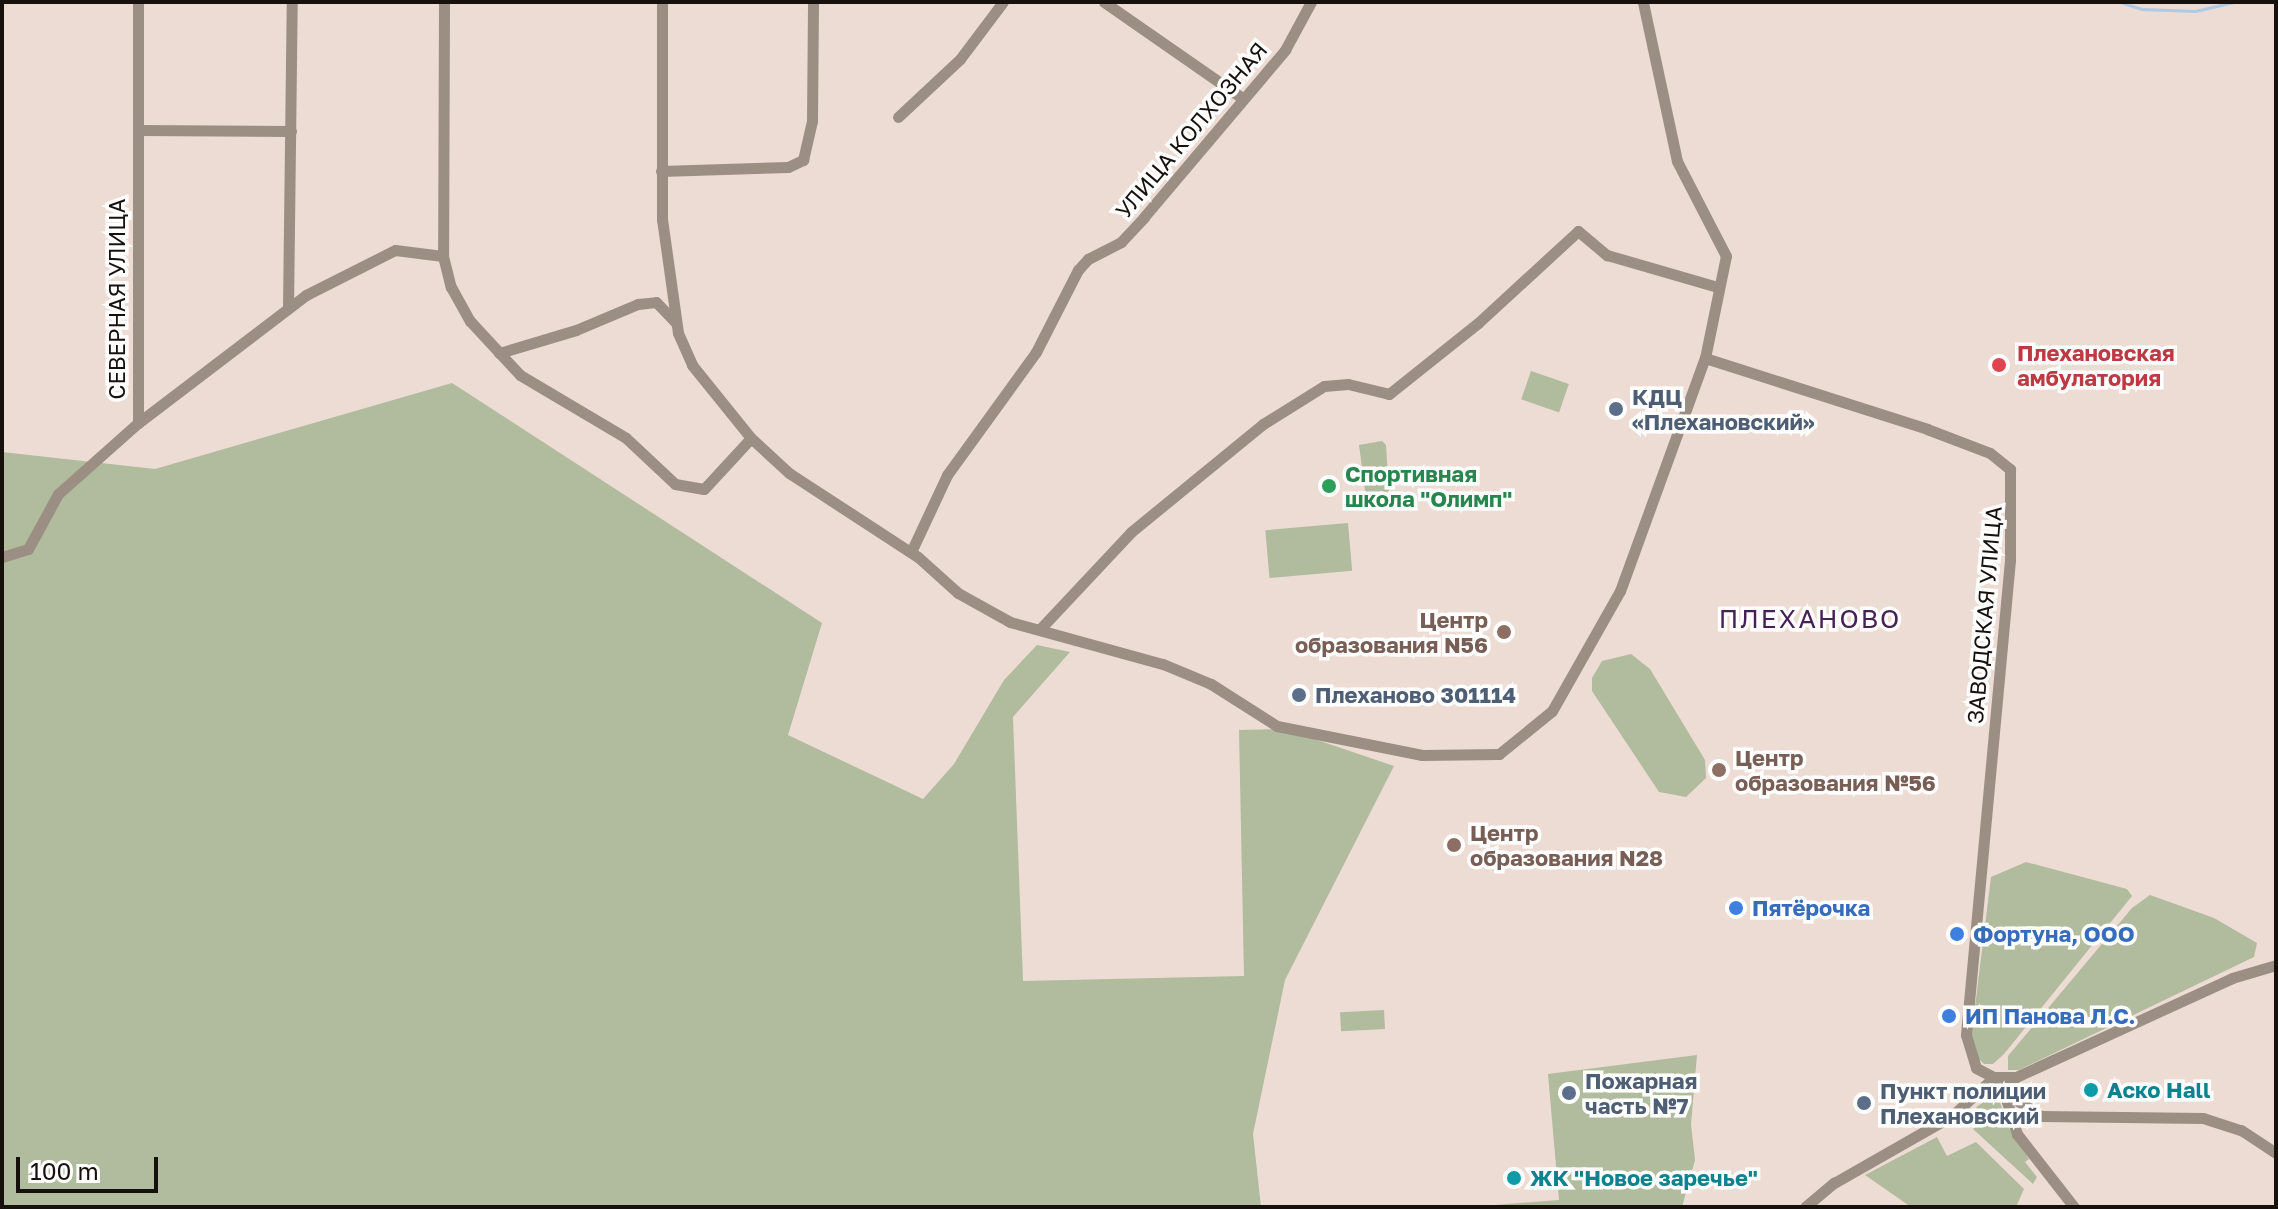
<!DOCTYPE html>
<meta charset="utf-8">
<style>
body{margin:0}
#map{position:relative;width:2278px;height:1209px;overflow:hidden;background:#eddcd3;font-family:"Golos Text",sans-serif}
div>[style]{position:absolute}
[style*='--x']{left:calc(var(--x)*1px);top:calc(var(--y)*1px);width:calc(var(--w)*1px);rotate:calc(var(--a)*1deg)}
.green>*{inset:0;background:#b1bb9d;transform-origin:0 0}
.stream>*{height:3px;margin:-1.5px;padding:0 1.5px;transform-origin:1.5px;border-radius:1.5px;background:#aecae4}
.minor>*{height:11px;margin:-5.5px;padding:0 5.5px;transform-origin:5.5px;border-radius:5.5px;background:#9b8f84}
.dots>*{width:22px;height:22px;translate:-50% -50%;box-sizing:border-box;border:4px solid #fff;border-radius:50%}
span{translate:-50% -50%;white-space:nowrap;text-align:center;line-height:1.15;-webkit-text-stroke:7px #fff;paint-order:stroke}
.street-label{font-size:22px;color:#17110e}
.health-label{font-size:22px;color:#be3a42;font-weight:700}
.left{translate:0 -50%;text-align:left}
.service-label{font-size:22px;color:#4e5e75;font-weight:700}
.leisure-label{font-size:22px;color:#27864d;font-weight:700}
.education-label{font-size:22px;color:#785e54;font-weight:700}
.right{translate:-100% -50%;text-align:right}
.shop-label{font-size:22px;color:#366cbe;font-weight:700}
.culture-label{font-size:22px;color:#0d838f;font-weight:700}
.quarter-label{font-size:26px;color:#472056;letter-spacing:2px}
.frame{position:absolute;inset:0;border:4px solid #17110e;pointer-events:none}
.scale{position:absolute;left:16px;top:1157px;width:142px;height:36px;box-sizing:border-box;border:4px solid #17110e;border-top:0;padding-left:10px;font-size:24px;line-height:28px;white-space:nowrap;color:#17110e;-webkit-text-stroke:6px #fff;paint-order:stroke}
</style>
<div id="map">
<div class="green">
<i style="left:1531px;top:371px;width:40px;height:30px;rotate:19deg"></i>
<i style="clip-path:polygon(452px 383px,822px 623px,788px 735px,923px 799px,954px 764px,1004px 680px,1037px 645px,1070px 652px,1013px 717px,1023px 981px,1244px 976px,1239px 730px,1285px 729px,1394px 766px,1285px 980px,1253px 1134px,1261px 1207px,2px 1207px,2px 452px,155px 469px)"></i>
<i style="clip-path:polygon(1382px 441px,1386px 445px,1389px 493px,1366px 497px,1359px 445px)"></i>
<i style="left:1348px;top:523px;width:48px;height:83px;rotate:85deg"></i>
<i style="clip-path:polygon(1631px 654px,1650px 669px,1705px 760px,1706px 778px,1686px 797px,1659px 792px,1592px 691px,1592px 678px,1602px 661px)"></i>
<i style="clip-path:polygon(2026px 862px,2127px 889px,2132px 896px,2004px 1054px,1993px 1064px,1984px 1064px,1974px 1054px,1971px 1039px,1991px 877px)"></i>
<i style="clip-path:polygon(2150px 895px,2214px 918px,2257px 943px,2254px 957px,2019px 1070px,2008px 1070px,2008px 1056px,2132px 908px)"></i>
<i style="left:1384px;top:1010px;width:19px;height:44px;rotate:87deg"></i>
<i style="clip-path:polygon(1697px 1055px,1691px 1124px,1695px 1160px,1682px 1207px,1468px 1207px,1559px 1200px,1548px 1074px)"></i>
<i style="clip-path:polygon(1997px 1094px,2009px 1128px,2029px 1159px,2025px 1162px,2037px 1177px,2033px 1184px,1973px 1129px,1985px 1118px,1976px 1107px)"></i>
<i style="clip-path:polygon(1937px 1137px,1947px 1156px,1976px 1142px,2024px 1189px,2016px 1207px,1911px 1207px,1865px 1175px)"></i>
</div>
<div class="stream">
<i style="--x:2120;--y:2;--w:23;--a:18"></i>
<i style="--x:2142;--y:9;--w:53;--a:2.2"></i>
<i style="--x:2195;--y:11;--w:40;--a:-13"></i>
</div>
<div class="minor">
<i style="--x:138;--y:2;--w:421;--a:90"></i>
<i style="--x:444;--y:2;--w:254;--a:90.2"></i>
<i style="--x:443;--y:256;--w:32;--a:76"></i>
<i style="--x:451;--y:287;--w:39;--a:61"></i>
<i style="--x:470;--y:321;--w:74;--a:47.2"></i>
<i style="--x:520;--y:375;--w:123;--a:30.7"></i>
<i style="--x:626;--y:438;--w:67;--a:43.2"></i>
<i style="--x:675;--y:484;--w:29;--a:10"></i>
<i style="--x:704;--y:489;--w:69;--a:-47.3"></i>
<i style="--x:662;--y:2;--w:217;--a:90"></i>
<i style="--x:662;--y:219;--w:115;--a:82"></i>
<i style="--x:678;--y:333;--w:35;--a:66"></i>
<i style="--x:692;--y:365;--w:94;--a:51.1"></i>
<i style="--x:751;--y:438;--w:52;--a:42.6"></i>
<i style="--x:789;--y:473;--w:154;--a:33.1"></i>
<i style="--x:918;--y:557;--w:54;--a:42"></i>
<i style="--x:958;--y:593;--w:60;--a:29.1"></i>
<i style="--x:1010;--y:622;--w:159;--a:15.4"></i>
<i style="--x:1163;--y:664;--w:52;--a:22.6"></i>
<i style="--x:1211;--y:684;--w:78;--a:32.5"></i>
<i style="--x:1277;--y:726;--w:148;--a:11.3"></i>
<i style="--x:1422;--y:755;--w:77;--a:-0.7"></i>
<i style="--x:1499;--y:754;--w:68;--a:-39.1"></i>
<i style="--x:1552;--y:711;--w:138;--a:-60.5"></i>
<i style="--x:1620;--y:591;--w:248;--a:-70"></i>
<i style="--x:1705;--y:358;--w:104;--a:-78.4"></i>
<i style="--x:1726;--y:256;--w:107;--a:-117.3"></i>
<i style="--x:1677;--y:161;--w:163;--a:-102.1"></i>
<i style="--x:1104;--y:2;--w:168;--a:34.8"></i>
<i style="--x:898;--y:117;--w:85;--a:-43.1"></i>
<i style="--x:960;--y:59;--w:71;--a:-53"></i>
<i style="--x:139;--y:130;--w:152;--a:0.4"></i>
<i style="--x:661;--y:171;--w:127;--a:-1.8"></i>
<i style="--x:788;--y:167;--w:17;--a:-25"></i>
<i style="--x:803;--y:160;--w:40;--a:-77"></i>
<i style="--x:812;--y:121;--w:119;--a:-89.5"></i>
<i style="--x:288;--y:308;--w:306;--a:-89.3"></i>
<i style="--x:499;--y:353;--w:80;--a:-16.6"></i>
<i style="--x:576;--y:330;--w:67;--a:-22.8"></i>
<i style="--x:638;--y:304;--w:18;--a:-6"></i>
<i style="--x:656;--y:302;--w:29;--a:46"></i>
<i style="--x:1705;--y:358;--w:233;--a:17.7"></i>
<i style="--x:1927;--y:429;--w:67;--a:20.9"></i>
<i style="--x:1990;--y:453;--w:26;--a:39"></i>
<i style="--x:2010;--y:469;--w:91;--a:90"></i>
<i style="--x:2010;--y:560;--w:477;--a:95.3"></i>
<i style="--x:1966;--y:1035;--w:34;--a:73"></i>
<i style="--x:1976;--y:1068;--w:20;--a:27"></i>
<i style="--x:1994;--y:1077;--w:22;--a:0"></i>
<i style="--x:2016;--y:1077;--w:238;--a:-24.6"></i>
<i style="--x:2232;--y:978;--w:46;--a:-16.5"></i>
<i style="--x:911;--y:552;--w:85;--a:-64.9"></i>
<i style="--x:947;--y:475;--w:152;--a:-54.1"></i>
<i style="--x:1036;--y:352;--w:92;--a:-62.9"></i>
<i style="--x:1078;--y:270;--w:15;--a:-48"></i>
<i style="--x:1088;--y:259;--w:37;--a:-27"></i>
<i style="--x:1121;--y:242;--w:34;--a:-47"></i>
<i style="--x:1144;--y:217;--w:219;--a:-49.8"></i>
<i style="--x:1285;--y:50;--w:55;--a:-61.6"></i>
<i style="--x:2;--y:557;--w:27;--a:-17"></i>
<i style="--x:28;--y:549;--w:63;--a:-61.4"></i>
<i style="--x:58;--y:494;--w:107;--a:-41.6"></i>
<i style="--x:138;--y:423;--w:211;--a:-37.3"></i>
<i style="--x:306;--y:295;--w:100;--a:-26.8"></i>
<i style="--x:395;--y:250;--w:48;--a:7.1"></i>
<i style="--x:1041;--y:628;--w:132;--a:-46.8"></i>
<i style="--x:1131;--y:532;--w:171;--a:-39.3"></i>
<i style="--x:1263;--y:424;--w:72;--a:-31.9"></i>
<i style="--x:1324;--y:386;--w:24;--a:-5"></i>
<i style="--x:1348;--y:384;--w:42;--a:13.7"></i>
<i style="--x:1389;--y:394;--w:114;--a:-38.6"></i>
<i style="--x:1478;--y:323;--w:136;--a:-42.6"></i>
<i style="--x:1578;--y:231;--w:38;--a:40"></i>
<i style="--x:1607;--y:255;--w:115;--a:16.2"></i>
<i style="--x:1994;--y:1077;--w:18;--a:56"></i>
<i style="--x:2004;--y:1092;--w:44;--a:33"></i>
<i style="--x:2041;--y:1116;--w:162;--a:0.7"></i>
<i style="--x:2203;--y:1118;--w:40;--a:18"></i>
<i style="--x:2241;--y:1130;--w:42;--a:33.3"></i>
<i style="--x:2004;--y:1092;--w:44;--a:72.8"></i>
<i style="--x:2017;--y:1134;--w:93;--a:52"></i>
<i style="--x:1805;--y:1207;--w:38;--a:-40"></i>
<i style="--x:1834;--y:1183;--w:137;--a:-29.7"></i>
<i style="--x:1953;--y:1115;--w:56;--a:-42.8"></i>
</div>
<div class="dots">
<i style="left:1999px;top:365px;background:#e0444e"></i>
<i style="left:1616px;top:409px;background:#5c6f8a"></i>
<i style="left:1329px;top:486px;background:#2e9e5b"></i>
<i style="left:1504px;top:632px;background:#8d6e63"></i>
<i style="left:1299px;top:695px;background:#5c6f8a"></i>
<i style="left:1719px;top:770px;background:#8d6e63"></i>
<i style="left:1454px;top:845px;background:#8d6e63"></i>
<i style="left:1736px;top:908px;background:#3f7fe0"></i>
<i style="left:1957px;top:934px;background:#3f7fe0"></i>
<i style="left:1949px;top:1016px;background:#3f7fe0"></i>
<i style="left:2091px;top:1090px;background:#0f9aa8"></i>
<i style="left:1569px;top:1093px;background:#5c6f8a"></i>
<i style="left:1864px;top:1103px;background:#5c6f8a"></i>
<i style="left:1514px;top:1178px;background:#0f9aa8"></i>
</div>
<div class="street-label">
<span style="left:1191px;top:130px;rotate:-50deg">УЛИЦА КОЛХОЗНАЯ</span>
<span style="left:117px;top:299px;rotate:-90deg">СЕВЕРНАЯ УЛИЦА</span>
<span style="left:1984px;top:615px;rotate:-85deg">ЗАВОДСКАЯ УЛИЦА</span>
</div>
<div class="health-label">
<span class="left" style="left:2017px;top:365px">Плехановская<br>амбулатория</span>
</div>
<div class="service-label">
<span class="left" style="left:1632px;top:409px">КДЦ<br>«Плехановский»</span>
<span class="left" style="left:1315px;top:695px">Плеханово 301114</span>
<span class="left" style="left:1585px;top:1093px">Пожарная<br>часть №7</span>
<span class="left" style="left:1880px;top:1103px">Пункт полиции<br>Плехановский</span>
</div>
<div class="leisure-label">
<span class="left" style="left:1345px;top:486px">Спортивная<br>школа "Олимп"</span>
</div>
<div class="education-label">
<span class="right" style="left:1488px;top:632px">Центр<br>образования N56</span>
<span class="left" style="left:1735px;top:770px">Центр<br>образования №56</span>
<span class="left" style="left:1470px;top:845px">Центр<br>образования N28</span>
</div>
<div class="shop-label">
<span class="left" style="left:1752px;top:908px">Пятёрочка</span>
<span class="left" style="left:1973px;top:934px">Фортуна, ООО</span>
<span class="left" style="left:1965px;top:1016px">ИП Панова Л.С.</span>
</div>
<div class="culture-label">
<span class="left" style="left:2107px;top:1090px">Аско Hall</span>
<span class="left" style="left:1530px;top:1178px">ЖК "Новое заречье"</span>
</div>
<div class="quarter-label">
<span style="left:1810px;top:619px">ПЛЕХАНОВО</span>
</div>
<div class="frame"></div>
<div class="scale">100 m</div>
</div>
